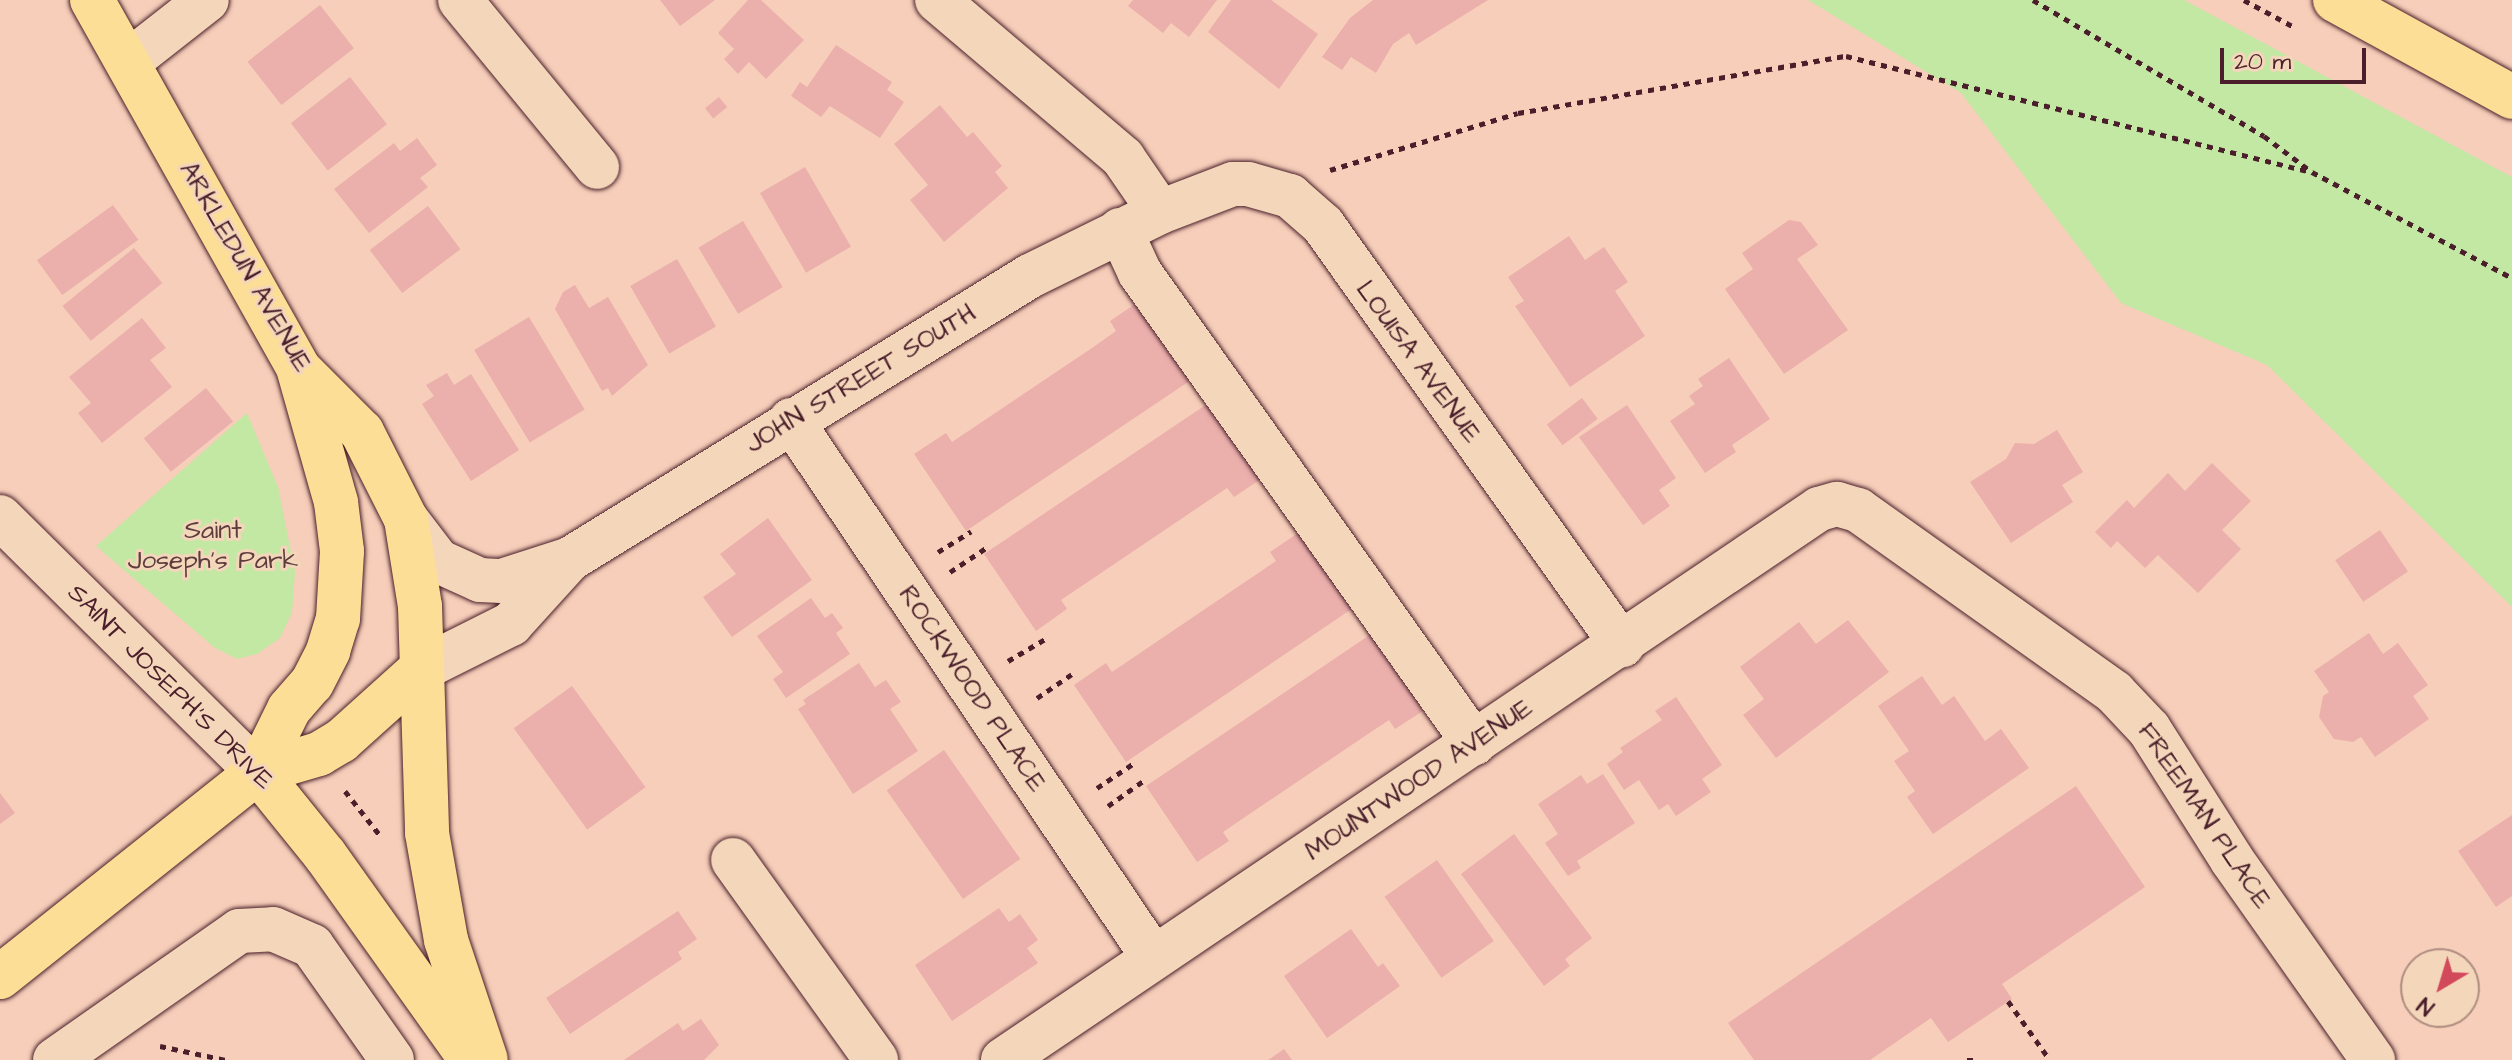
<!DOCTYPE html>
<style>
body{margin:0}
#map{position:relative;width:2512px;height:1060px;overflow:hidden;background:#f6ceb9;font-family:"Architects Daughter",sans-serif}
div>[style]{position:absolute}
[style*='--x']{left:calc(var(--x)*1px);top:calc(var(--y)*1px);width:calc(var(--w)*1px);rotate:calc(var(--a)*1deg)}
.green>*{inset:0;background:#c2e8a3}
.building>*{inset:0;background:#ebb0ac;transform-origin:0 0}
.path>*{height:5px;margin-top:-2.5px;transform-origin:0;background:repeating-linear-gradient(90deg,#4a1f2b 0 6px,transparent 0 12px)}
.roads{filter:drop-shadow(0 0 2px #4a1f2b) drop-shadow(0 0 2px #4a1f2b)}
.minor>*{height:44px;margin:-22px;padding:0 22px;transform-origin:22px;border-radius:22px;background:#f4d6ba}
.major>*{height:44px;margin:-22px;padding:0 22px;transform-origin:22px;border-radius:22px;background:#fdde96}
span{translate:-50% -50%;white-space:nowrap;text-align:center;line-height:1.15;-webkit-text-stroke:6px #f4d6ba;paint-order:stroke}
.street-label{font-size:26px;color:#4a1f2b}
.park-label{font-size:26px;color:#5c3d3d}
.north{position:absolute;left:2400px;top:948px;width:80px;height:80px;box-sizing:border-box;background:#f4d6ba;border:2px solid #b08d81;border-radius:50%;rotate:218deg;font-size:22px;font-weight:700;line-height:32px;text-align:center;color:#4a1f2b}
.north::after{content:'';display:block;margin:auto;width:28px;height:36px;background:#d1495b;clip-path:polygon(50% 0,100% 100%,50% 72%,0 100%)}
.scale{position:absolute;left:2220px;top:48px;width:146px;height:36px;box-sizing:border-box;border:4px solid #4a1f2b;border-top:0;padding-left:10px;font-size:24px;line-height:28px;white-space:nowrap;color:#4a1f2b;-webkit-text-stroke:6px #f4d6ba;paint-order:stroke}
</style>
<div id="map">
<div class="green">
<i style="clip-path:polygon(1808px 0,2184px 0,2512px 177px,2512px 607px,2267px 365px,2121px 303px,1961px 93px)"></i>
<i style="clip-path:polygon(247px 413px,278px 487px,295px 572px,292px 612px,280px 638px,257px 654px,237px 659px,215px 648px,96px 546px)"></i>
</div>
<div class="building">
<i style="clip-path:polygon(660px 0,715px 0,680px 26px)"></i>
<i style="clip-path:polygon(748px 0,761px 0,804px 40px,766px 79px,749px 62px,738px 74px,724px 59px,734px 49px,718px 33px)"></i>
<i style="clip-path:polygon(1133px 0,1217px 0,1189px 37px,1171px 23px,1163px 33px,1128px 6px)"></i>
<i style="clip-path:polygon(1231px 0,1271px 0,1318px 34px,1279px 89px,1208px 32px)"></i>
<i style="clip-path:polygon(1373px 0,1488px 0,1416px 45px,1409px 33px,1393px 44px,1376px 73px,1351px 57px,1342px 70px,1322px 57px,1350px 18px)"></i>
<i style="left:320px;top:5px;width:55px;height:92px;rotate:52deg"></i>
<i style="clip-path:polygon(836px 45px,892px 82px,887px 90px,904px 102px,880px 138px,830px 106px,821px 117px,791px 96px,800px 82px,807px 87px)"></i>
<i style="left:350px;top:77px;width:60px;height:75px;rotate:52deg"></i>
<i style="left:719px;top:97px;width:13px;height:18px;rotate:51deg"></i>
<i style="clip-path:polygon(940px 105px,967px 137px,973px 132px,1002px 166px,995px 172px,1008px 188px,944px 242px,910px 200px,928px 185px,894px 144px)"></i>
<i style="clip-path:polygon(417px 138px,437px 165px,420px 178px,428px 187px,369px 233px,334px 189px,394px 143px,400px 151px)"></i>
<i style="left:805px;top:167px;width:92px;height:52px;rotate:60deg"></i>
<i style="left:113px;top:205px;width:43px;height:94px;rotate:54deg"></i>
<i style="left:428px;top:206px;width:54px;height:73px;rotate:53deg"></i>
<i style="clip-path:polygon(1789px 220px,1801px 222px,1818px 245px,1797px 259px,1848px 330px,1784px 374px,1725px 289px,1753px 269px,1742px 253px)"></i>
<i style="left:743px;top:221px;width:77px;height:52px;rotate:59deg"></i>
<i style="clip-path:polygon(1569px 236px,1585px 260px,1604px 247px,1628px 282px,1615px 291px,1645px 336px,1570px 387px,1515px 306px,1524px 301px,1508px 277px)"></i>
<i style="left:134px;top:248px;width:45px;height:92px;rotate:51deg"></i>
<i style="left:677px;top:259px;width:78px;height:54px;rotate:60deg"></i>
<i style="clip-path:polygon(575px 285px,589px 308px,608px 297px,648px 365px,612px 396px,608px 388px,602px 391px,555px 309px,563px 292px)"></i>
<i style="clip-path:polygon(1144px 298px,1197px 376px,966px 531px,914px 454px,946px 433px,952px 442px,1092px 348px,1116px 331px,1110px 321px)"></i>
<i style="left:529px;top:317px;width:108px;height:64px;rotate:59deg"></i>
<i style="clip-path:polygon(142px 318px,166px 348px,150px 360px,172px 387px,102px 443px,78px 413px,91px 403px,69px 377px)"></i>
<i style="clip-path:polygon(1729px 358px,1770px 419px,1732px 445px,1736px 452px,1705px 473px,1670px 421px,1695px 404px,1689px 396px,1703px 386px,1698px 379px)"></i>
<i style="clip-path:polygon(447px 373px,454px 385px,471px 374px,519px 450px,471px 481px,422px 404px,434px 396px,426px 385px)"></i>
<i style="left:206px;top:388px;width:43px;height:80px;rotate:51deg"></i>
<i style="clip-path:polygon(1219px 396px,1270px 473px,1234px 497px,1227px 488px,1061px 600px,1067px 609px,1036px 631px,984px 554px)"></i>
<i style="left:1582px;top:398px;width:26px;height:44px;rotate:53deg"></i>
<i style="clip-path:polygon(1627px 405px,1676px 478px,1659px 490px,1670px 506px,1643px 525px,1579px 437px)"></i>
<i style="clip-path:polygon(2057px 430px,2083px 472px,2062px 485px,2073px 502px,2011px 543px,1970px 482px,2006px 459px,2015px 443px,2034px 444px)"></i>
<i style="clip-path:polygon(2212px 463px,2251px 501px,2222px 530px,2241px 549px,2198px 593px,2158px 555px,2145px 568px,2117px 541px,2111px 548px,2095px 532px,2127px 500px,2134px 508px,2168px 473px,2185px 491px)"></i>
<i style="clip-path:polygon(768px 518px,812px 580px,732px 637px,703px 597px,736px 574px,720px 554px)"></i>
<i style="clip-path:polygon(1304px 529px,1356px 606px,1126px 762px,1074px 685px,1106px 663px,1112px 672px,1276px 561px,1270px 552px)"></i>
<i style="left:2380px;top:530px;width:50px;height:54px;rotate:56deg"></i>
<i style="clip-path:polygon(811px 598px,825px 618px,832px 613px,843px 628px,836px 633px,850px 654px,786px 698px,773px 679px,783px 672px,757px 636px)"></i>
<i style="clip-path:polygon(1848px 620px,1889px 672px,1776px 758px,1743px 715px,1764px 699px,1740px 667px,1799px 622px,1816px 644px)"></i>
<i style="clip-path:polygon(1380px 628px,1432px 705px,1395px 729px,1389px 720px,1362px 738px,1223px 832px,1229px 841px,1197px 862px,1146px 786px)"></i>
<i style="clip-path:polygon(2369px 633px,2383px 654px,2398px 643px,2428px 685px,2413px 696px,2429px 719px,2375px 757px,2361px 737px,2353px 742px,2334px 739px,2319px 717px,2323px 696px,2329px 692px,2314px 671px)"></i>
<i style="clip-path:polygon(859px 663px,875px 687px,886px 680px,901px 702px,890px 709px,918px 751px,853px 794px,798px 709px,806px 704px,803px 700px)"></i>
<i style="clip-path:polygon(1922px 676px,1942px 705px,1954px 696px,1985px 741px,2001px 729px,2029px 768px,1933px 834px,1907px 797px,1915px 791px,1894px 761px,1909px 751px,1878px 706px)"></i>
<i style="left:572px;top:686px;width:125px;height:72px;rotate:54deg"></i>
<i style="clip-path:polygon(1676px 697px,1722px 765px,1702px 779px,1711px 792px,1676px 816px,1668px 804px,1659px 810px,1639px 780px,1624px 790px,1607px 764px,1623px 752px,1620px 748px,1662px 720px,1655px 711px)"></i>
<i style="left:944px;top:750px;width:133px;height:70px;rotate:55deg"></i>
<i style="clip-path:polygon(1603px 774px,1635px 823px,1577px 861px,1581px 868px,1568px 876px,1545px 843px,1558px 834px,1538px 804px,1581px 775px,1587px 784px)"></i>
<i style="clip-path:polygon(2076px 786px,2145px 887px,2002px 984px,2012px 999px,1948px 1042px,1931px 1018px,1870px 1060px,1754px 1060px,1728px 1023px)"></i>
<i style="clip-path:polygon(0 793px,15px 813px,0 824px)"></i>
<i style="clip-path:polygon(2512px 815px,2512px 896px,2496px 907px,2458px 851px)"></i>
<i style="clip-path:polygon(1514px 834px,1592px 938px,1565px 959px,1570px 966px,1544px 986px,1461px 874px)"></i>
<i style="left:1437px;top:860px;width:99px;height:64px;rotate:55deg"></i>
<i style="clip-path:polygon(999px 908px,1009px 922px,1020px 914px,1038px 940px,1027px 948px,1038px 963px,952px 1021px,915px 965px)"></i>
<i style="clip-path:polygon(678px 911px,697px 939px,678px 952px,682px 959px,570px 1034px,546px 998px)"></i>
<i style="clip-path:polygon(1351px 929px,1378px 967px,1383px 963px,1400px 986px,1327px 1038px,1284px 976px)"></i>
<i style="clip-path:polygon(701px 1019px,719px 1045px,704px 1060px,624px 1060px,678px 1023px,683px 1031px)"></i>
<i style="clip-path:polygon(1284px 1049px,1292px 1060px,1268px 1060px)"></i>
</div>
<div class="path">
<i style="--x:2033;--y:0;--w:268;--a:30.5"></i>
<i style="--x:2264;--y:136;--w:60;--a:36.9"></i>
<i style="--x:2312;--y:172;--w:226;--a:27.9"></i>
<i style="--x:2244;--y:0;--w:59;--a:28.3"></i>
<i style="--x:1330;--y:170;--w:196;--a:-16.9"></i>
<i style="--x:1518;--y:113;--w:333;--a:-9.9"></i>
<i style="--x:1846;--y:56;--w:480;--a:14"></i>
<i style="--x:938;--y:552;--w:39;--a:-32"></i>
<i style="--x:950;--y:572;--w:43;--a:-33.7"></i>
<i style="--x:1008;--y:661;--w:43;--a:-30.7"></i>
<i style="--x:1037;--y:698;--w:42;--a:-34.4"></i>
<i style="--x:1097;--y:788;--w:45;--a:-34"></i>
<i style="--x:345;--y:791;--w:55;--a:51.7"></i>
<i style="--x:1108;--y:806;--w:47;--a:-35.4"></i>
<i style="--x:2008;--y:1001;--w:72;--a:54.6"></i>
<i style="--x:160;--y:1046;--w:67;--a:12"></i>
<i style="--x:1967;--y:1060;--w:6;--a:0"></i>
</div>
<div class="roads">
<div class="minor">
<i style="--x:460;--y:0;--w:216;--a:50.6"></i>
<i style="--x:937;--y:0;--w:244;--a:40.3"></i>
<i style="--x:1123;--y:158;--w:65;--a:55.6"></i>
<i style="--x:128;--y:62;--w:100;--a:-38.1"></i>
<i style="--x:1120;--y:230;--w:47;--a:65.1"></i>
<i style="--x:1140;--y:273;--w:577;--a:54.6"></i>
<i style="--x:791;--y:420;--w:648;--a:56.02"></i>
<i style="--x:0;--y:517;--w:363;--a:44.7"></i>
<i style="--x:406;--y:519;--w:53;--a:52.7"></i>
<i style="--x:438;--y:561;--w:46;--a:24.3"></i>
<i style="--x:480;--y:580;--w:22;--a:3"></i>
<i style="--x:502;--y:581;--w:71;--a:-17.9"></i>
<i style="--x:570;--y:559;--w:540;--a:-31.6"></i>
<i style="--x:1030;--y:276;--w:145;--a:-26.2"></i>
<i style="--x:1160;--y:212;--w:78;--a:-21"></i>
<i style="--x:1233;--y:184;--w:15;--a:0"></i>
<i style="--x:1248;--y:184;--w:44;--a:15.9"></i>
<i style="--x:1290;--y:196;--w:44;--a:41.3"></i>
<i style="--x:1323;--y:225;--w:516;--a:54.55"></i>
<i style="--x:421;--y:669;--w:101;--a:-26.6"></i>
<i style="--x:511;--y:624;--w:88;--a:-47.8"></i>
<i style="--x:733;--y:860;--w:246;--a:54.4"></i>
<i style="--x:55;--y:1060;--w:225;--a:-35"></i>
<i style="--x:239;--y:931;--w:34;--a:-3"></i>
<i style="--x:273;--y:929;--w:43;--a:23.6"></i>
<i style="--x:312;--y:946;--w:139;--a:54.9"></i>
<i style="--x:1003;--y:1060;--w:985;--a:-34.03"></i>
<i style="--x:1819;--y:509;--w:19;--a:-16"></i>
<i style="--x:1837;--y:504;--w:22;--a:16"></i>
<i style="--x:1858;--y:510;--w:314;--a:35.4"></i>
<i style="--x:2114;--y:692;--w:51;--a:46.6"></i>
<i style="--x:2149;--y:729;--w:155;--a:57.6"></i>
<i style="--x:2232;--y:860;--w:245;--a:54.8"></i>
</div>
<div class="major">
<i style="--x:92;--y:0;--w:423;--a:60.7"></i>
<i style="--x:299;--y:369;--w:89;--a:45"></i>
<i style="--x:362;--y:432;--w:97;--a:63.2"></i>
<i style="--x:406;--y:519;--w:88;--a:80.9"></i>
<i style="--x:420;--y:606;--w:227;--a:88.2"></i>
<i style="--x:427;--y:833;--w:109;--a:79.9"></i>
<i style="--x:446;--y:940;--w:126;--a:71.6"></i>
<i style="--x:2335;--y:0;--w:202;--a:28.7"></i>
<i style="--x:258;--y:772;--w:107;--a:51.1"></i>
<i style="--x:325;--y:855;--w:252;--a:54.5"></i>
<i style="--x:258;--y:772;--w:64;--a:-16.4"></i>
<i style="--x:319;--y:754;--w:26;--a:-31"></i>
<i style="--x:341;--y:741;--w:108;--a:-42"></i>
<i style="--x:0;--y:977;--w:330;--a:-38.5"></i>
<i style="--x:258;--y:772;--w:70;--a:-63.8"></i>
<i style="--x:289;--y:709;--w:35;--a:-49"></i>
<i style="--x:312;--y:683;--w:36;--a:-63"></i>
<i style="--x:328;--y:651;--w:34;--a:-73"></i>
<i style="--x:338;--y:619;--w:68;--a:-86.6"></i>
<i style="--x:342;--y:551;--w:49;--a:-97"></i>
<i style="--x:336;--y:502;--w:136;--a:-105.8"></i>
</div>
</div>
<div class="street-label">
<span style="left:245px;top:267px;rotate:60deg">ARKLEDUN AVENUE</span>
<span style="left:1418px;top:362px;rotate:54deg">LOUISA AVENUE</span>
<span style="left:861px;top:379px;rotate:-31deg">JOHN STREET SOUTH</span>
<span style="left:170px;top:687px;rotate:45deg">SAINT JOSEPH'S DRIVE</span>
<span style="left:972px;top:689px;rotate:56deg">ROCKWOOD PLACE</span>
<span style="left:1419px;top:780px;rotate:-34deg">MOUNTWOOD AVENUE</span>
<span style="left:2204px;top:816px;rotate:56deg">FREEMAN PLACE</span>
</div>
<div class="park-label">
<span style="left:213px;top:546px">Saint<br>Joseph's Park</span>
</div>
<div class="north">N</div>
<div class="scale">20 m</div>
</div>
